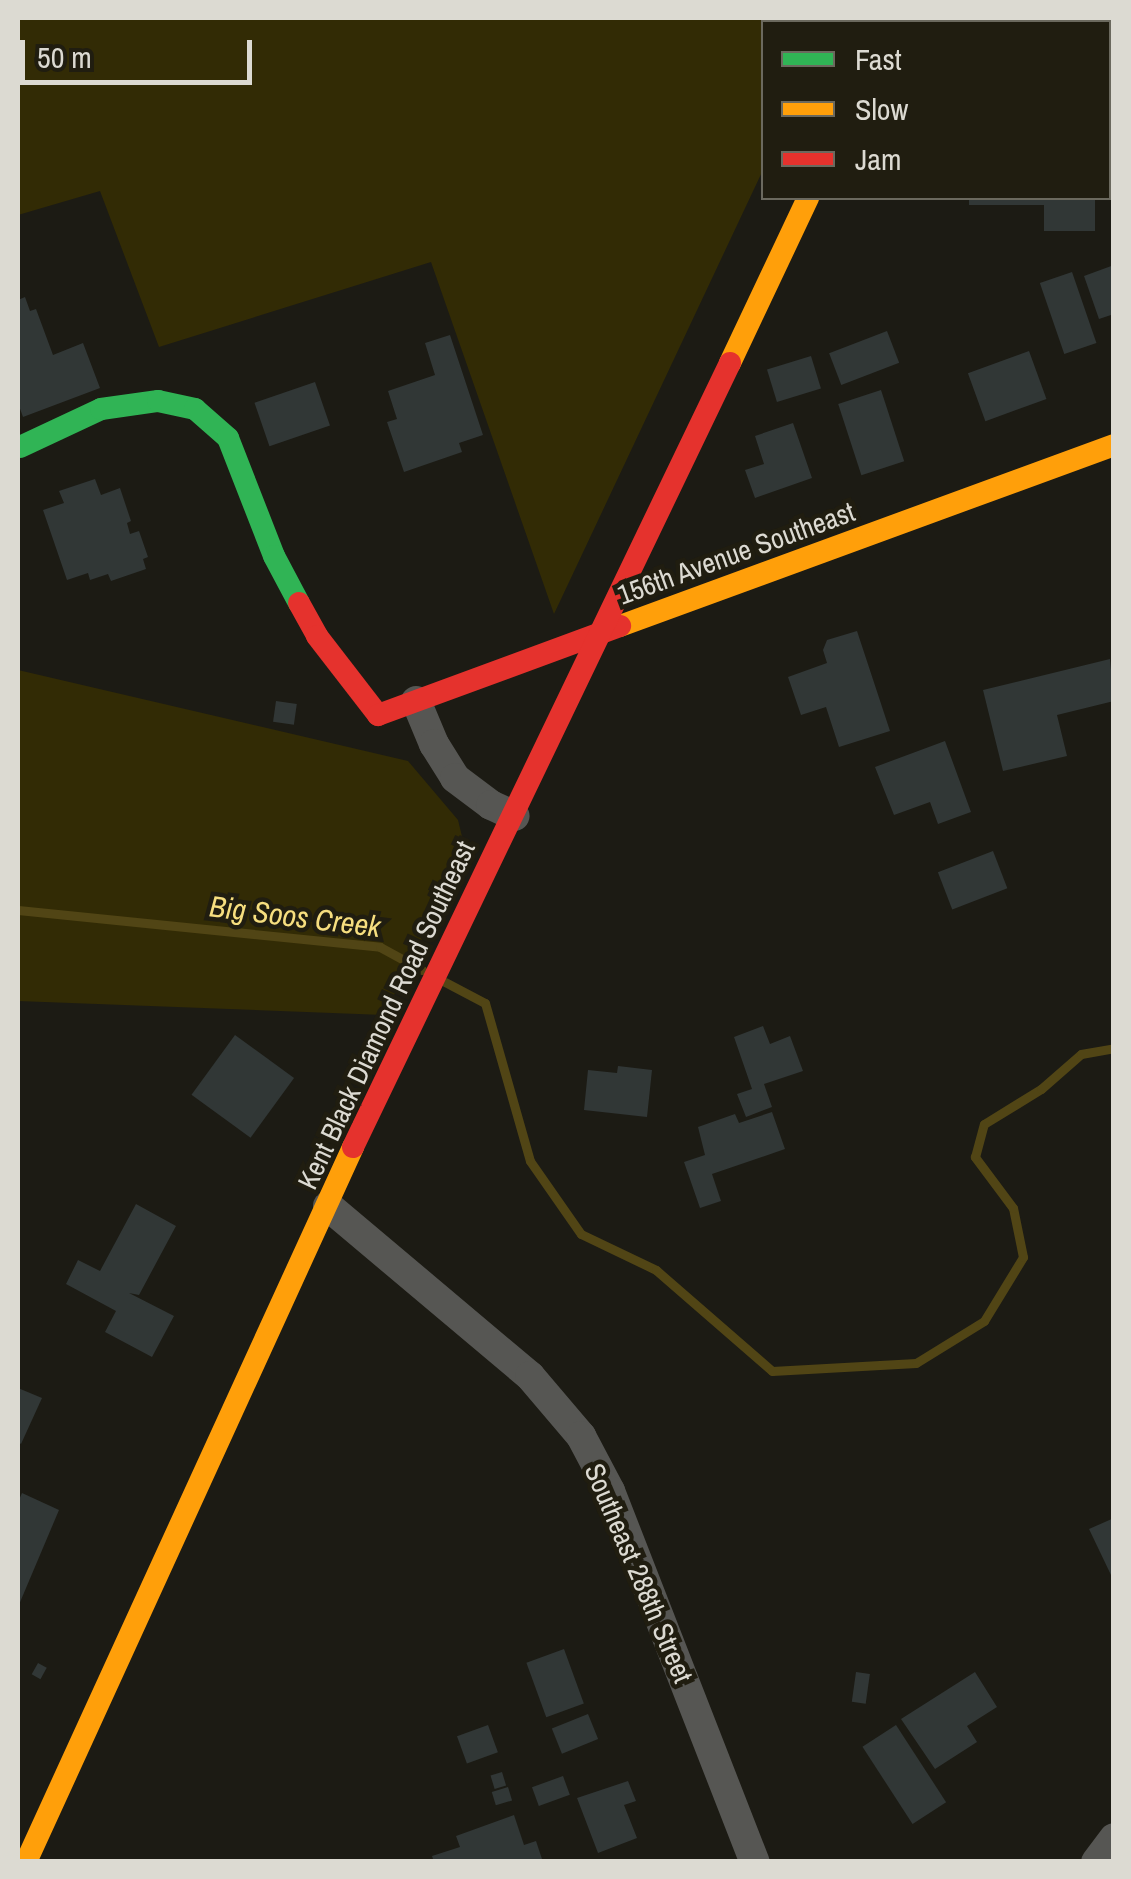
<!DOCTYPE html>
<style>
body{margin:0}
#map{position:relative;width:1131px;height:1879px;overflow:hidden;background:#1c1b14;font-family:"Archivo Narrow",sans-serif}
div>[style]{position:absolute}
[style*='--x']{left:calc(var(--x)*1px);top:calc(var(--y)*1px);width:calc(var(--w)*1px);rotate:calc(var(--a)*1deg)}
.green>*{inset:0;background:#322b05}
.stream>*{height:9px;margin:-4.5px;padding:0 4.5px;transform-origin:4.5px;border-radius:4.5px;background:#514515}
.building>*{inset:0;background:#313736;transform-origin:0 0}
.street>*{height:30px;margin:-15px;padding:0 15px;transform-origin:15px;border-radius:15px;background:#565653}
.fast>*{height:22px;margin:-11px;padding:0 11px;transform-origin:11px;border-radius:11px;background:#30b455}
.slow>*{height:22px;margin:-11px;padding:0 11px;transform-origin:11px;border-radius:11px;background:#ff9f0a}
.jam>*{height:22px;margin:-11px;padding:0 11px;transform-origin:11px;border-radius:11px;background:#e5322d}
span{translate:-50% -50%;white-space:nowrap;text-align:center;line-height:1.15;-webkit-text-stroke:9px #201d10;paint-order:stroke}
.street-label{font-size:28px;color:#dcdad2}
.water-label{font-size:30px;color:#f6de7f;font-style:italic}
.frame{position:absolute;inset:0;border:20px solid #dcdad2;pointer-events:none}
.legend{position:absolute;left:761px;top:20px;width:350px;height:180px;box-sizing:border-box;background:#201d10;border:2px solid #6b695e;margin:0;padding:12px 18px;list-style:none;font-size:30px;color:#dcdad2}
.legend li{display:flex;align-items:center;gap:20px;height:50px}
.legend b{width:50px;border:2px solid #6b695e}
.scale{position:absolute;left:20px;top:40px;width:232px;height:45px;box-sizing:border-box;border:5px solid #dcdad2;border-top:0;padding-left:12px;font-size:30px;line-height:35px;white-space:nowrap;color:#dcdad2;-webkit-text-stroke:8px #201d10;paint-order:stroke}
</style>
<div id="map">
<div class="green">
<i style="clip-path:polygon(18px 18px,835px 18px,833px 22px,764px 22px,763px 170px,554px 614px,431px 262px,159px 347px,100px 191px,18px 215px)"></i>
<i style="clip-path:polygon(18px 670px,408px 761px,458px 820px,466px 853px,384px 1015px,18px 1001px)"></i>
</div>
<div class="stream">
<i style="--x:18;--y:910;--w:364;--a:5.8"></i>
<i style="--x:380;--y:947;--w:48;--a:28.7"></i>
<i style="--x:445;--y:982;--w:45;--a:27.7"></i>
<i style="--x:485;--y:1003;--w:164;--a:74.1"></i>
<i style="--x:530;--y:1161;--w:89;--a:55.1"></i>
<i style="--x:581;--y:1234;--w:83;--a:25.6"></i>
<i style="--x:656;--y:1270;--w:154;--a:41"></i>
<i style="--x:772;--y:1371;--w:144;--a:-3.2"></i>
<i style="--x:916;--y:1363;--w:80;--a:-31.7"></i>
<i style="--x:984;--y:1321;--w:75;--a:-58.6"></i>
<i style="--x:1023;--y:1257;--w:50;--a:-101.5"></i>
<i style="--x:1013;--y:1208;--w:64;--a:-126.7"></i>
<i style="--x:975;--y:1157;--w:34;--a:-75"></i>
<i style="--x:984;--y:1124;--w:67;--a:-31.6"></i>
<i style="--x:1041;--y:1089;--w:53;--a:-41.2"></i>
<i style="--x:1081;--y:1054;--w:34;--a:-10"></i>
</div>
<div class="building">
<i style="clip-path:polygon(969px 198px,1095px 198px,1095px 231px,1044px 231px,1044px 205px,969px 205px)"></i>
<i style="clip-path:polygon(1114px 265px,1114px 314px,1099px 319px,1084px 276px)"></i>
<i style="left:1072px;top:272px;width:75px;height:34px;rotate:71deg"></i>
<i style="clip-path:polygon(25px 297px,30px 311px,36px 309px,53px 355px,83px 343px,100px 388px,23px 417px,18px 403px,18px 300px)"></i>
<i style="left:887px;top:331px;width:34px;height:62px;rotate:69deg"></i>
<i style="clip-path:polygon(450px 335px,483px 435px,459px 443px,462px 452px,404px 472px,387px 422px,397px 419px,388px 391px,435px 375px,425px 343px)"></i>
<i style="left:1029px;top:351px;width:51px;height:65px;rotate:70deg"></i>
<i style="left:811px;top:356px;width:34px;height:46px;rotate:73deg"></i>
<i style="left:315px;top:382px;width:46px;height:64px;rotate:71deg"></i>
<i style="left:881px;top:390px;width:75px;height:45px;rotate:72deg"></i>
<i style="clip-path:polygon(793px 423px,812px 478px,755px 498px,745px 470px,764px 464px,755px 436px)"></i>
<i style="clip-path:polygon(95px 479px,101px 495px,120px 488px,131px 521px,127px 523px,130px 534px,139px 531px,148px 557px,143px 559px,146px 569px,111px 581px,108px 574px,90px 580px,88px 573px,67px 580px,43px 510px,64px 503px,59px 491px)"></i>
<i style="clip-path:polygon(857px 631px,890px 731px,839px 747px,826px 707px,801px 715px,788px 677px,827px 663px,823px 650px,827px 640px)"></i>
<i style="clip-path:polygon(1110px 659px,1114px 701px,1057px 715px,1067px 756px,1003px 771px,983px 690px)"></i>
<i style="left:276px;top:701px;width:21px;height:21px;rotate:8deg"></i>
<i style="clip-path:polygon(945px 741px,971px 812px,938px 824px,930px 802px,894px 815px,875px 767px)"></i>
<i style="left:993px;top:851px;width:40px;height:59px;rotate:69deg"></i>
<i style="clip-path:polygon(763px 1026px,770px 1044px,790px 1036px,803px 1071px,764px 1084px,772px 1107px,746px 1117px,737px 1094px,752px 1089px,734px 1037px)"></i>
<i style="left:235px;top:1035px;width:73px;height:74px;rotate:36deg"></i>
<i style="clip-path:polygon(618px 1066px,652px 1070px,647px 1117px,584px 1110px,588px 1070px,617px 1073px)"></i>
<i style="clip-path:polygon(772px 1112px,785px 1149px,712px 1174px,721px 1201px,700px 1208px,684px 1162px,705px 1155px,698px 1127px,735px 1114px,739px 1123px)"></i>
<i style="clip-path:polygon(136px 1204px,176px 1226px,139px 1295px,129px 1293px,174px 1316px,152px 1357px,105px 1332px,116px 1311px,66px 1284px,78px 1260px,100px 1271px)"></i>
<i style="clip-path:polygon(18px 1388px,42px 1398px,21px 1444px,18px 1442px)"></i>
<i style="clip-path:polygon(22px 1493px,59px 1510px,18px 1607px,18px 1502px)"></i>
<i style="clip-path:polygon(1114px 1518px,1114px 1573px,1111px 1575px,1089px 1529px)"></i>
<i style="left:564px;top:1649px;width:58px;height:40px;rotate:70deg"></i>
<i style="left:38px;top:1663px;width:10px;height:13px;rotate:29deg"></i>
<i style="left:856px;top:1672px;width:14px;height:30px;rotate:8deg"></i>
<i style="clip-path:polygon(975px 1672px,997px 1707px,967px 1726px,977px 1742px,935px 1769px,901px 1719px)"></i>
<i style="left:588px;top:1714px;width:27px;height:39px;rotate:68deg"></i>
<i style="left:488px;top:1725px;width:29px;height:33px;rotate:70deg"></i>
<i style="left:896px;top:1725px;width:92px;height:40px;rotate:57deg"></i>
<i style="left:502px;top:1772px;width:14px;height:12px;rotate:73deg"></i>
<i style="left:563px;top:1776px;width:20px;height:33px;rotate:70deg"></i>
<i style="clip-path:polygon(628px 1781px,636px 1801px,624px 1805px,637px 1838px,598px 1853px,577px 1798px)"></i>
<i style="left:508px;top:1787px;width:14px;height:17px;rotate:73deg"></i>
<i style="clip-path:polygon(514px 1815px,524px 1845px,536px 1841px,543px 1862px,434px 1862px,432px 1856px,460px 1847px,456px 1836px)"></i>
</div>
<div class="street">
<i style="--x:416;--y:701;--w:47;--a:67.3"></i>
<i style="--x:434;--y:744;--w:40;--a:58"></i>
<i style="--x:455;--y:778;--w:45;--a:36.9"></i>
<i style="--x:491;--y:805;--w:26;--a:25"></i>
<i style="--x:328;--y:1206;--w:264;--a:40.1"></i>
<i style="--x:530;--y:1376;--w:79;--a:49.6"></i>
<i style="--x:581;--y:1436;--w:62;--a:62.2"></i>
<i style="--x:610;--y:1491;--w:398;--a:68.7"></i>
<i style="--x:1096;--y:1862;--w:30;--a:-53"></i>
</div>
<div class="fast">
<i style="--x:20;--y:447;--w:89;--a:-25.1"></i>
<i style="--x:101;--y:409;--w:58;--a:-8"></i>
<i style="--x:158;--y:401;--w:38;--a:12"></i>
<i style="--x:195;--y:409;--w:44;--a:41.3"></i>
<i style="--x:228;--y:438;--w:127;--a:68.7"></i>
<i style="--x:274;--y:556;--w:53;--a:62"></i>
</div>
<div class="slow">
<i style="--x:730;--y:363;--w:183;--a:-64.7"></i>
<i style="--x:620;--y:626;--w:526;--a:-20.12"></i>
<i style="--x:26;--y:1862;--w:786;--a:-65.42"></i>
</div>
<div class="jam">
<i style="--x:890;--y:22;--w:5;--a:-53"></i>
<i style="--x:299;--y:603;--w:38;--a:61"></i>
<i style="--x:317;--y:636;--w:100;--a:52.3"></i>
<i style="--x:378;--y:715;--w:258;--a:-20.2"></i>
<i style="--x:353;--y:1147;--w:870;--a:-64.32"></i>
</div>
<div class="street-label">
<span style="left:736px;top:553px;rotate:-20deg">156th Avenue Southeast</span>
<span style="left:386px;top:1015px;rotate:-65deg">Kent Black Diamond Road Southeast</span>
<span style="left:639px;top:1573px;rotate:67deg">Southeast 288th Street</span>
</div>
<div class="water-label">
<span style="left:295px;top:916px;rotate:7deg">Big Soos Creek</span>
</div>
<div class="frame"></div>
<ul class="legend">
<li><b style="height:12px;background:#30b455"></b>Fast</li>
<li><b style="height:12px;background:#ff9f0a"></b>Slow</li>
<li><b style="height:12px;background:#e5322d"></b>Jam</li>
</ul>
<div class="scale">50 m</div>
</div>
